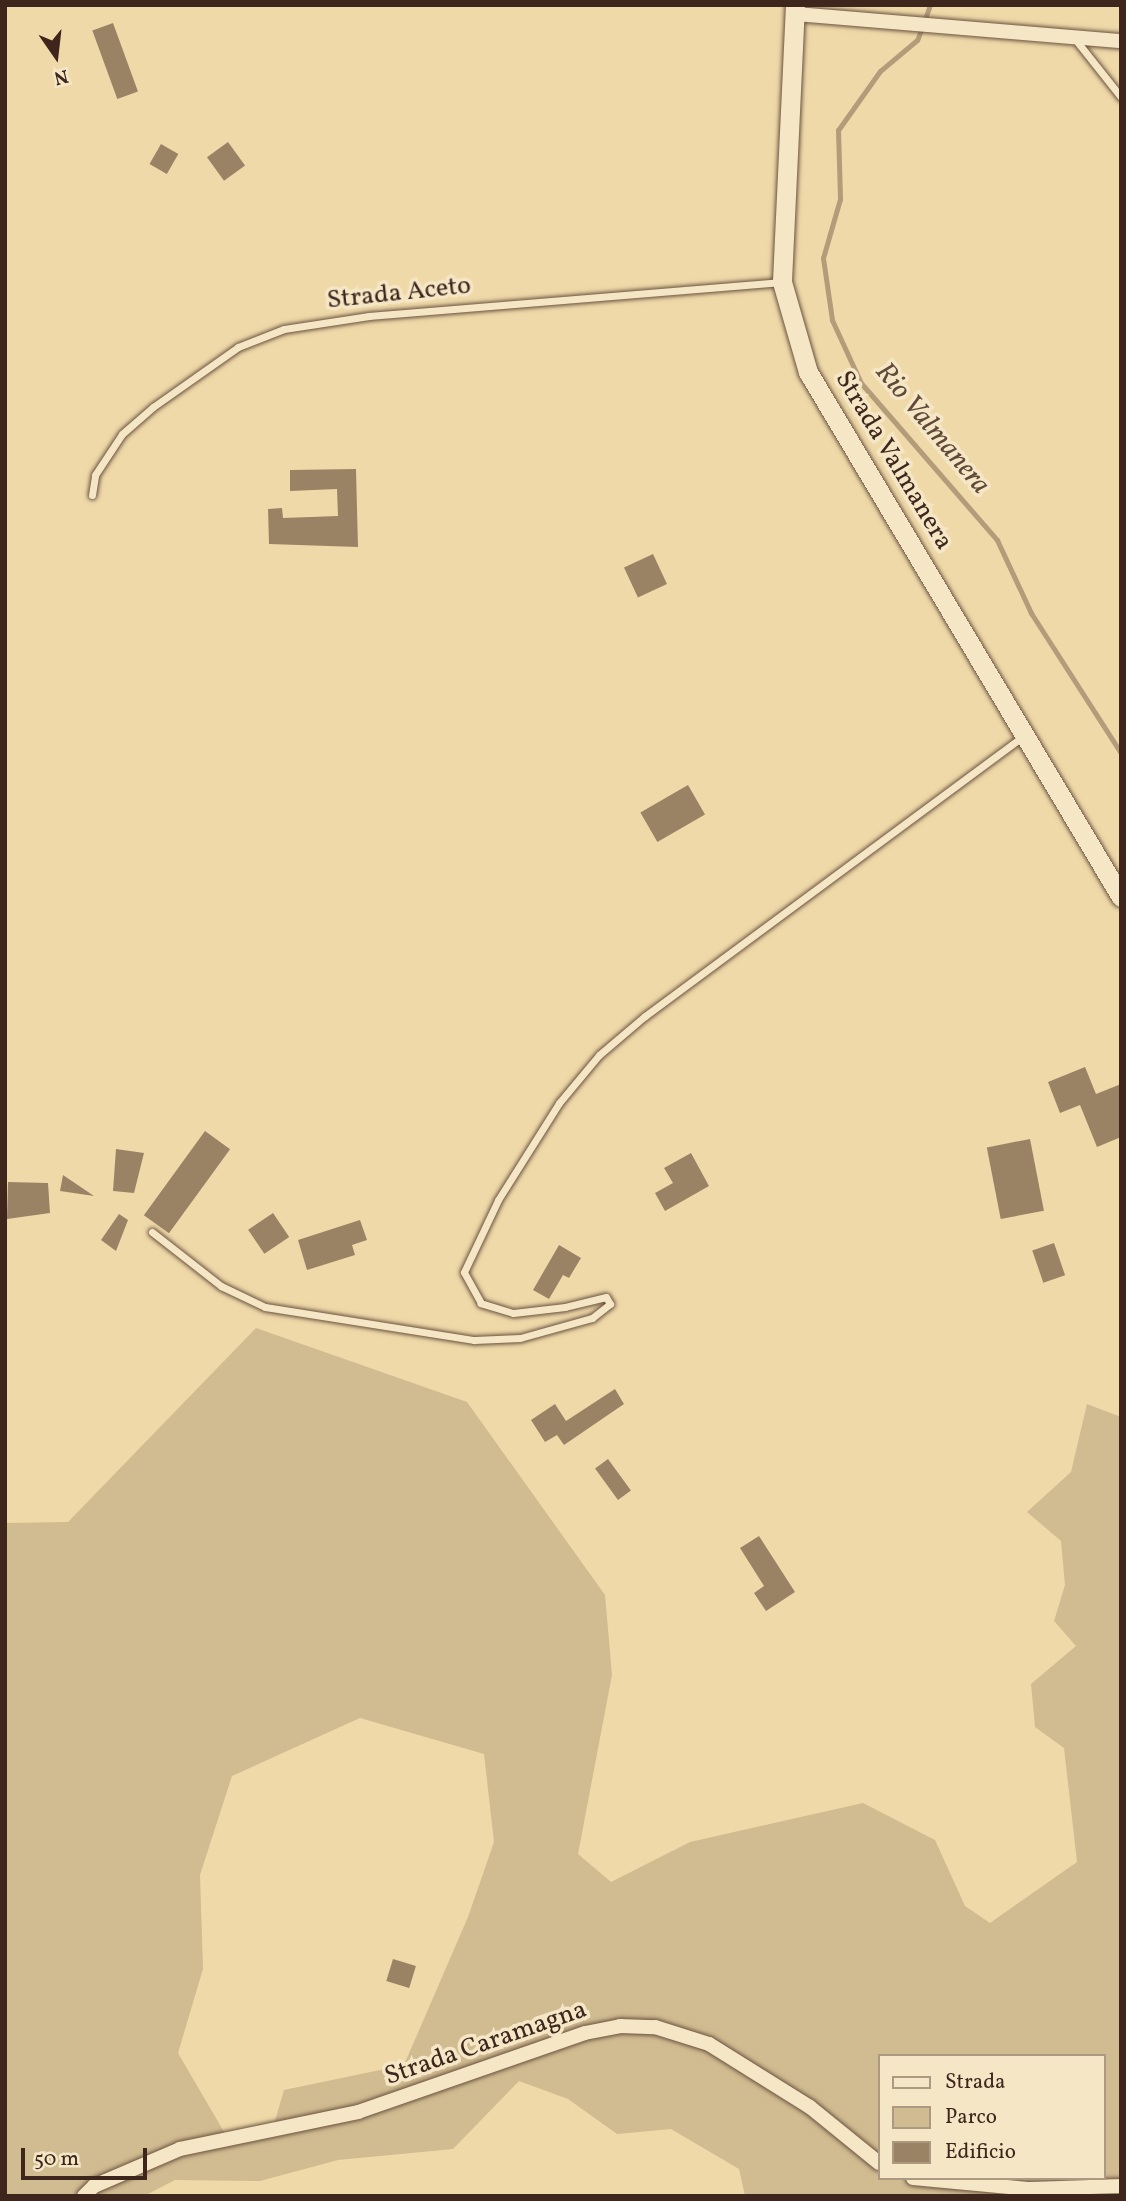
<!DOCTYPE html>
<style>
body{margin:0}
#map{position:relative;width:1126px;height:2201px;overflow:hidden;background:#efd9a8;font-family:Vollkorn,serif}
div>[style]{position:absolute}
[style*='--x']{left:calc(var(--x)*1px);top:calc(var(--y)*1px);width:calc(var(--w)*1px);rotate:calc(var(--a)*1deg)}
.green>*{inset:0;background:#d1bb90}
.stream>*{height:5px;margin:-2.5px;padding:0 2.5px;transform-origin:2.5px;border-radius:2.5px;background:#b39c79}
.building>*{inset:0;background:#9a8365;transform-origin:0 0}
.roads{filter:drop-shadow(0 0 2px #6a5340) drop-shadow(0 0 2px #6a5340)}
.lane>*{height:7px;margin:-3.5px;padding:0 3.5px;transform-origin:3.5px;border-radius:3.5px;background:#f5e6c6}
.street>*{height:14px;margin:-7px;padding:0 7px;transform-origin:7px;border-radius:7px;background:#f5e6c6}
.secondary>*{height:19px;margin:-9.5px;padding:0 9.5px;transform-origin:9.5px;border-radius:9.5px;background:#f5e6c6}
span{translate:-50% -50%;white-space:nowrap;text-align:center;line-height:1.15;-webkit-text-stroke:7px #f5e6c6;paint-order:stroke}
.street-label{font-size:26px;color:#3e261d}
.water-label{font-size:28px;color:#614939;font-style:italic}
.frame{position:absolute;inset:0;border:7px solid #3e261d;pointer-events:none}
.legend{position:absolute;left:878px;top:2054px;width:228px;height:126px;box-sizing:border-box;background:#f5e6c6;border:2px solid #ac9982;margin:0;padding:9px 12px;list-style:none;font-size:21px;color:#3e261d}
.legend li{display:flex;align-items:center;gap:14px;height:35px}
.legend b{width:35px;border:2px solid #ac9982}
.north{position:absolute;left:21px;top:21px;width:70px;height:70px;-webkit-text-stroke:5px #f5e6c6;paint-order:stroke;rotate:166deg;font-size:19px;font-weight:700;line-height:28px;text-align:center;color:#3e261d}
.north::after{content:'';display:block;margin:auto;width:24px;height:32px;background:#3e261d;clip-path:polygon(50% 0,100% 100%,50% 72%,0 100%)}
.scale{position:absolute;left:21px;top:2148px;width:126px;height:32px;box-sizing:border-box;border:4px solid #3e261d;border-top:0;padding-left:9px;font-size:21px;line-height:24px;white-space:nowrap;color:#3e261d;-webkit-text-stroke:5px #f5e6c6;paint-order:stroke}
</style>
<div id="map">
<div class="green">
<i style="clip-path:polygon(evenodd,256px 1328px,467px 1402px,605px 1595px,612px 1675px,578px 1854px,611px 1882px,690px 1842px,863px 1803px,935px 1840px,965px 1906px,990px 1923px,1077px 1862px,1064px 1748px,1035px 1727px,1031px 1684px,1076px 1646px,1054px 1621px,1065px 1585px,1061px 1541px,1027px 1512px,1071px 1472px,1087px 1404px,1121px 1417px,1121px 2179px,1087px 2181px,1084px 2196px,745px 2196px,739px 2169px,671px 2129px,617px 2134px,568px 2099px,519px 2081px,453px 2149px,338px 2160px,260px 2181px,175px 2180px,144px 2196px,5px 2196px,5px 1523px,68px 1522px,256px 1328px,360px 1718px,484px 1754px,494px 1842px,468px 1917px,404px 2065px,284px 2090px,272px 2131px,227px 2137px,178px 2053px,203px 1969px,200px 1875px,232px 1776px,360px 1718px,256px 1328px,879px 2056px,1103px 2056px,1103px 2178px,879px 2178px,879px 2056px)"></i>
</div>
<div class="stream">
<i style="--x:930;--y:5;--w:37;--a:110"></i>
<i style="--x:917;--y:40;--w:48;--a:140"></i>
<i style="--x:880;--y:71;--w:72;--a:125.4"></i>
<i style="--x:838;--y:130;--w:69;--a:88.3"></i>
<i style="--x:840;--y:199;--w:61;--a:106.1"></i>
<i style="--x:823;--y:258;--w:63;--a:81.7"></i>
<i style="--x:832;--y:320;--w:69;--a:65.3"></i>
<i style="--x:861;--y:383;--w:208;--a:49.1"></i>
<i style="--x:997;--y:540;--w:81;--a:65"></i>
<i style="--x:1031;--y:613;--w:166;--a:57.3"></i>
</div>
<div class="building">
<i style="left:113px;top:23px;width:73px;height:22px;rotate:70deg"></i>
<i style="left:228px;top:142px;width:29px;height:26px;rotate:54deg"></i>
<i style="left:161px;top:144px;width:20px;height:23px;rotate:30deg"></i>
<i style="clip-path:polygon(356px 469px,358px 547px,269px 544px,268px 509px,282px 508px,283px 518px,338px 516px,337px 489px,290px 491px,290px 470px)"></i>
<i style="left:653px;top:554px;width:33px;height:32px;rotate:65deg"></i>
<i style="left:688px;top:785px;width:34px;height:55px;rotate:60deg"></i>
<i style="clip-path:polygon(1085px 1067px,1096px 1094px,1121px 1084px,1121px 1137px,1097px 1147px,1080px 1105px,1060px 1113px,1048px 1082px)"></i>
<i style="left:205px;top:1131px;width:31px;height:104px;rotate:36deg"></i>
<i style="left:1030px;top:1139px;width:73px;height:44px;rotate:79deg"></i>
<i style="clip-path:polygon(116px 1149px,144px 1153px,134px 1193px,113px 1191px)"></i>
<i style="clip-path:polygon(691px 1153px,709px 1186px,665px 1211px,655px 1193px,673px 1183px,664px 1168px)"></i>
<i style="clip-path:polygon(63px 1175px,94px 1196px,60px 1191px)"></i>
<i style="clip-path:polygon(8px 1182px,48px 1183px,50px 1213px,7px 1219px)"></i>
<i style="left:273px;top:1213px;width:29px;height:30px;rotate:56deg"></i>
<i style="clip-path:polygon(119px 1214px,128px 1220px,116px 1251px,101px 1240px)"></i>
<i style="clip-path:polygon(360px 1220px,367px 1240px,352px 1245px,355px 1255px,307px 1270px,298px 1240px)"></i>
<i style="left:1054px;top:1243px;width:34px;height:23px;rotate:71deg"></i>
<i style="clip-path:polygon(559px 1245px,581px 1258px,569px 1278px,563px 1275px,549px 1299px,533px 1290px)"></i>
<i style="clip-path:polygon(615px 1389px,624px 1404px,564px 1445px,557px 1435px,545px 1442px,531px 1420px,555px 1404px,566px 1421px)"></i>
<i style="left:608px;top:1459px;width:39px;height:16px;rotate:54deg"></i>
<i style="clip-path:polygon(759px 1536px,795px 1592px,766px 1611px,754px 1593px,764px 1586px,740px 1548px)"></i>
<i style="left:393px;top:1959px;width:24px;height:23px;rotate:17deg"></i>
</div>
<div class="roads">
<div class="lane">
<i style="--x:1075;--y:39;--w:74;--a:51.6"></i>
<i style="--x:92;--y:495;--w:20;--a:-81"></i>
<i style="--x:95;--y:475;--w:49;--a:-56.6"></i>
<i style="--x:122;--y:434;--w:41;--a:-41.1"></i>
<i style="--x:153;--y:407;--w:104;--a:-35.2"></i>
<i style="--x:238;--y:347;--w:49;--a:-21.4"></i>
<i style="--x:284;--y:329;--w:86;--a:-8.7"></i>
<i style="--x:369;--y:316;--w:411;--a:-4.7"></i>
<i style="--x:152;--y:1232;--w:88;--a:38"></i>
<i style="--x:221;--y:1286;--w:49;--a:25.5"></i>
<i style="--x:265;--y:1307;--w:212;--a:9"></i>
<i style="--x:474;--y:1340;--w:46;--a:-2.5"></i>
<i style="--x:520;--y:1338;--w:75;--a:-15.5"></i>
<i style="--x:592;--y:1318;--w:23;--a:-38"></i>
<i style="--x:610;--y:1304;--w:8;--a:-120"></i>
<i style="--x:606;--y:1297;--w:42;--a:166.3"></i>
<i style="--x:565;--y:1307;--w:52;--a:173.4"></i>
<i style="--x:513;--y:1313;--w:34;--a:-163"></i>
<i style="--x:481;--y:1303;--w:35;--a:-119"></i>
<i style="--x:464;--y:1272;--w:80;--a:-64.7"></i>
<i style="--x:498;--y:1200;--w:115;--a:-57.8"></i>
<i style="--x:559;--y:1103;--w:62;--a:-50.2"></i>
<i style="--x:599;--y:1055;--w:60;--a:-40.3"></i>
<i style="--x:645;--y:1016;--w:470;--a:-36.5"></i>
</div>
<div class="street">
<i style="--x:797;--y:14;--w:325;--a:4.8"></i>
<i style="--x:913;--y:2178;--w:118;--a:5.4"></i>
<i style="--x:1030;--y:2189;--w:91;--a:-1.9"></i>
<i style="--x:84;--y:2196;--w:14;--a:-45"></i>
<i style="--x:94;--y:2186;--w:94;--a:-23.3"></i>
<i style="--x:180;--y:2149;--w:182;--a:-11.7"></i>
<i style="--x:358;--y:2112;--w:240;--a:-19.2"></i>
<i style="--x:585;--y:2033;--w:36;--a:-11"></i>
<i style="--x:620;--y:2026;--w:35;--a:2"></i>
<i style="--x:655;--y:2027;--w:57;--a:17.5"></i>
<i style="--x:709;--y:2044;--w:119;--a:32"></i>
<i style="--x:810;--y:2107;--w:89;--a:39.1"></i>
</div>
<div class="secondary">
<i style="--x:795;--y:5;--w:277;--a:92.7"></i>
<i style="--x:782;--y:282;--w:94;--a:73.9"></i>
<i style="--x:808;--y:372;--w:611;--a:59.2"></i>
</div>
</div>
<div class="street-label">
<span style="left:399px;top:294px;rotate:-6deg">Strada Aceto</span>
<span style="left:893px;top:461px;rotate:59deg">Strada Valmanera</span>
<span style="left:486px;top:2044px;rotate:-19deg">Strada Caramagna</span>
</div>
<div class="water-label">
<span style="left:932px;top:429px;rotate:50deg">Rio Valmanera</span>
</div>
<div class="frame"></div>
<ul class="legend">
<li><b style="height:9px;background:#f5e6c6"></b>Strada</li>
<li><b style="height:19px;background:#d1bb90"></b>Parco</li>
<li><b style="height:19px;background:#9a8365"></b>Edificio</li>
</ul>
<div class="north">N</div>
<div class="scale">50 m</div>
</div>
